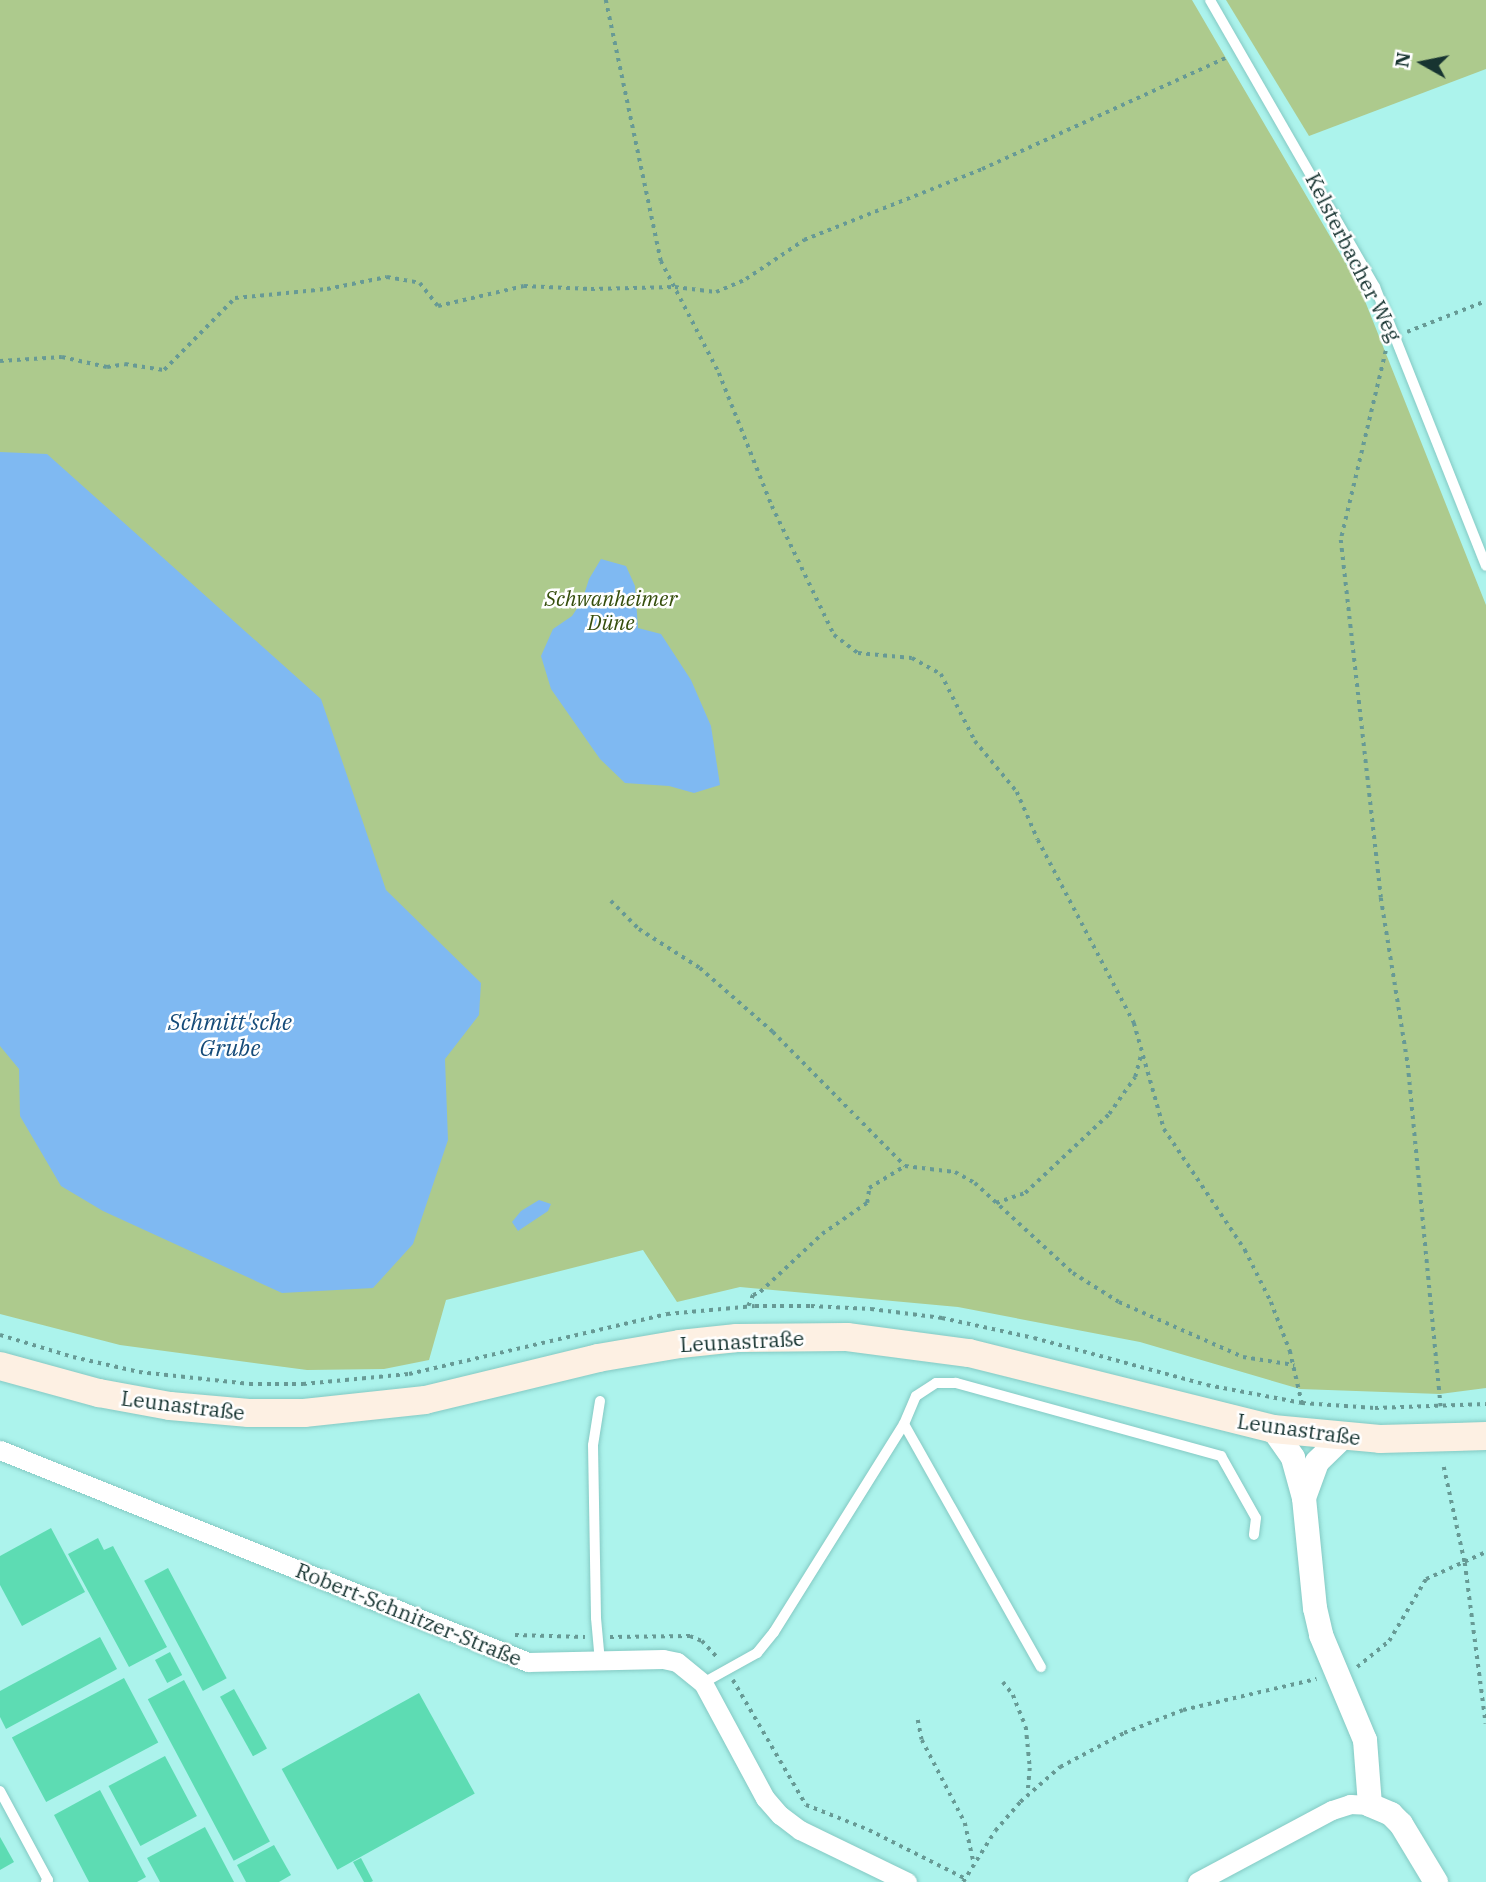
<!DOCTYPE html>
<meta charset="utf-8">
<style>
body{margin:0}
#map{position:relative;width:1486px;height:1882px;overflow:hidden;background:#acf3ec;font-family:"IBM Plex Serif",serif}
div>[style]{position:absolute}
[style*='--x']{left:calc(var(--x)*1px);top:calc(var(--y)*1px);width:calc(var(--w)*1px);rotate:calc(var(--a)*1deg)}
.green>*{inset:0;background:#adca8d}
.water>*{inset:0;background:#7fb9f2}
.building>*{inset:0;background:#5ddcb3;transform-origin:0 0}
.path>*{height:3.5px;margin-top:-1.75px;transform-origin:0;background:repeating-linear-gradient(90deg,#679a95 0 3.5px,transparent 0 8.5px)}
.roads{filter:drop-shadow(0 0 2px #84c9c3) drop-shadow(0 0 2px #84c9c3)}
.service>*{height:10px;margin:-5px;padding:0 5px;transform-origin:5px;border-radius:5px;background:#fff}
.minor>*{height:19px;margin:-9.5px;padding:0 9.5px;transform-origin:9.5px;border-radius:9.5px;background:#fff}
.tertiary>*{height:24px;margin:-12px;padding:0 12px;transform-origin:12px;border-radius:12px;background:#fff}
.secondary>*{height:28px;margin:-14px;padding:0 14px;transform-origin:14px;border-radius:14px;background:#fdf0e3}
span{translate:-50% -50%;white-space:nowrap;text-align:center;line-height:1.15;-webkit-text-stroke:5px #fff;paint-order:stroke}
.street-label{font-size:21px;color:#173431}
.park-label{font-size:21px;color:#354e0c;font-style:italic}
.water-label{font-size:23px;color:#154b79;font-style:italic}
.north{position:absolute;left:1388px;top:28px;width:70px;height:70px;-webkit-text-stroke:5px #fff;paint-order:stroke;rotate:279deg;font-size:19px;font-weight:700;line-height:28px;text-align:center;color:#173431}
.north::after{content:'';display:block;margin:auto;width:24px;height:32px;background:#173431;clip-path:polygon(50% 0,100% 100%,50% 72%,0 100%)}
</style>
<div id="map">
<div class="green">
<i style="clip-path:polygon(0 0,1192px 0,1359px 286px,1486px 605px,1486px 1388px,1440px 1394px,1300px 1389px,1140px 1342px,958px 1307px,740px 1287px,677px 1302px,643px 1250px,446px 1300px,429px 1360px,384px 1369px,307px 1370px,120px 1345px,0 1314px)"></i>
<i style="clip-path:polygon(1226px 0,1486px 0,1486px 69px,1309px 136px)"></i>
</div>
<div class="water">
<i style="clip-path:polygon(0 452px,47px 454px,321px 699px,386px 890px,481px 983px,479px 1015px,445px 1059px,448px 1140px,413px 1244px,373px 1288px,282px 1293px,103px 1211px,61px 1186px,20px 1116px,19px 1069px,0 1046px)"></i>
<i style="clip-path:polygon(601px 559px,626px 566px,635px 586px,638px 628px,661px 634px,691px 680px,711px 726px,720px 785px,694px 793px,669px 786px,625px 783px,600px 759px,551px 689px,541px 656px,553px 629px,572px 616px,582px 601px,589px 579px)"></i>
<i style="clip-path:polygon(539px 1200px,551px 1204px,548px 1211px,518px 1231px,512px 1222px,521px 1211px)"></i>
</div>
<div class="building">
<i style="clip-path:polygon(51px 1528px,85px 1592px,22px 1626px,0 1585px,0 1556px)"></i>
<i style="clip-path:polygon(98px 1538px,104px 1550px,113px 1546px,167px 1647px,129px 1667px,68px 1554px)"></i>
<i style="left:168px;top:1568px;width:125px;height:27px;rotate:62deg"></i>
<i style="clip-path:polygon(100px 1637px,117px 1669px,6px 1729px,0 1717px,0 1691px)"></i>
<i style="left:170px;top:1652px;width:26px;height:17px;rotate:62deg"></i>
<i style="left:124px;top:1678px;width:73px;height:127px;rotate:62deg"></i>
<i style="left:184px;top:1680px;width:183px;height:41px;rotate:62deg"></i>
<i style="left:234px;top:1689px;width:68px;height:16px;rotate:61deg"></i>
<i style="left:419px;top:1693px;width:115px;height:157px;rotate:61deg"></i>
<i style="left:165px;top:1756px;width:68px;height:64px;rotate:62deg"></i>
<i style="clip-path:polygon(100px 1790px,146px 1877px,137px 1882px,89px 1882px,54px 1815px)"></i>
<i style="clip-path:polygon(205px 1827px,234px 1882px,160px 1882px,147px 1858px)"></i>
<i style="clip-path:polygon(0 1837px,14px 1862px,0 1870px)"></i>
<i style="clip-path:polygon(274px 1845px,291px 1875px,279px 1882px,246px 1882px,237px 1865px)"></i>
<i style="clip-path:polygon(361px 1858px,373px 1881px,371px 1882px,364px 1882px,353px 1862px)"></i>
</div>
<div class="path">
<i style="--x:606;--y:0;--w:267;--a:78.1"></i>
<i style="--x:661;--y:261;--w:126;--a:62.6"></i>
<i style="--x:719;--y:373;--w:143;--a:68.3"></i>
<i style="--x:772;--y:506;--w:143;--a:64.3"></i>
<i style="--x:834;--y:635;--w:30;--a:37"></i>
<i style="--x:858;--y:653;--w:54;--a:5.3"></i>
<i style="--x:912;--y:658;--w:33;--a:29"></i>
<i style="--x:941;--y:674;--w:75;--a:63.1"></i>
<i style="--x:975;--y:741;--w:66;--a:50.5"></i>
<i style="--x:1017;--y:792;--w:52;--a:66.4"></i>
<i style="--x:1038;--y:840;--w:207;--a:62.3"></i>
<i style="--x:1134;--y:1023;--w:110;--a:74.2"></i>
<i style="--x:1164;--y:1129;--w:146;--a:56.2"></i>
<i style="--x:1245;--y:1250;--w:58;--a:63.4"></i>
<i style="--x:1271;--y:1302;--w:53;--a:68.8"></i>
<i style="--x:1290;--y:1351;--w:53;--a:77"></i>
<i style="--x:1407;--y:332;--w:85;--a:-21.4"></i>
<i style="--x:1386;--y:351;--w:194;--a:103.4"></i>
<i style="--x:1341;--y:540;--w:360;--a:83.6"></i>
<i style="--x:1381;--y:898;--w:169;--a:80.8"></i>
<i style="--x:1408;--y:1065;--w:343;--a:84.5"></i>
<i style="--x:0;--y:361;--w:62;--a:-3.7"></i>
<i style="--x:62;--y:357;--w:46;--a:12.5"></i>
<i style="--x:107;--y:367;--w:18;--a:-9"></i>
<i style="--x:125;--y:364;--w:39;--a:9"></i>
<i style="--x:164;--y:370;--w:101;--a:-45.4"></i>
<i style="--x:235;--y:298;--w:92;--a:-5.6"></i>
<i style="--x:327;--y:289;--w:61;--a:-11.3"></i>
<i style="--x:387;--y:277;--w:34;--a:10"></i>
<i style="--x:420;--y:283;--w:29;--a:52"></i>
<i style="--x:438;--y:306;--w:88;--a:-13.1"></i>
<i style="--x:524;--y:286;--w:67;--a:2.6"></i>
<i style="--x:591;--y:289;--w:84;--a:-1.4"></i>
<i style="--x:675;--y:287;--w:41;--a:7"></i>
<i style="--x:716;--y:292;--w:33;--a:-23"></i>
<i style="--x:746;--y:279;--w:70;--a:-33.9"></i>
<i style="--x:804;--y:240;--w:192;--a:-21.7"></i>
<i style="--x:982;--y:169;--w:270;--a:-24.5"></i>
<i style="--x:611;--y:901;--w:40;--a:45"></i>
<i style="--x:639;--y:929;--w:72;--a:32.6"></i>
<i style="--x:700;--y:968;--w:97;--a:41.2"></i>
<i style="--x:773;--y:1032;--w:188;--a:45.4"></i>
<i style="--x:905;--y:1166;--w:50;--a:6.8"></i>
<i style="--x:955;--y:1172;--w:23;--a:29"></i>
<i style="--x:975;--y:1183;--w:133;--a:42.6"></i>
<i style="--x:1073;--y:1273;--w:54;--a:32.2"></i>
<i style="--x:1119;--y:1302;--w:136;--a:23.9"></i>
<i style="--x:1243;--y:1357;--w:52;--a:8.9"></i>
<i style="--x:996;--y:1203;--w:31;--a:-19"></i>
<i style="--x:1025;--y:1193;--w:115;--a:-43.2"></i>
<i style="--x:1109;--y:1114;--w:45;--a:-54.9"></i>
<i style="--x:1135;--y:1077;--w:24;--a:-75"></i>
<i style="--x:748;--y:1306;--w:12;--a:-66"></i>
<i style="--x:753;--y:1295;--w:8;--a:-23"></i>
<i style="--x:760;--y:1292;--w:85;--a:-43.1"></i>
<i style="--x:822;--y:1234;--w:55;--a:-34.6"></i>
<i style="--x:867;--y:1203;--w:15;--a:-82"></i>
<i style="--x:869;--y:1188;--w:42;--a:-31.4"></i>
<i style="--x:0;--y:1335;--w:76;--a:16.8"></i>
<i style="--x:73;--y:1357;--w:68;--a:12.8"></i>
<i style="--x:139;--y:1372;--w:112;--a:6.2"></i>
<i style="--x:250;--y:1384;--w:53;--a:0"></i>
<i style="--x:303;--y:1384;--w:106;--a:-5.4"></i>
<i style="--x:409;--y:1374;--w:265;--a:-13.1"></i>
<i style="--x:667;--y:1314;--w:88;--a:-5.2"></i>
<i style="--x:755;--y:1306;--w:56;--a:0"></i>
<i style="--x:811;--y:1306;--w:60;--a:2.9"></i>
<i style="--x:871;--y:1309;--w:72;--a:7.2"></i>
<i style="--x:942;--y:1318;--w:94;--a:12.3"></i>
<i style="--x:1034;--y:1338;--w:179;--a:15.2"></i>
<i style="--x:1207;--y:1385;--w:97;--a:10.7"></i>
<i style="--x:1302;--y:1403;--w:73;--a:3.9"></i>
<i style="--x:1375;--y:1408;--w:111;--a:-2.1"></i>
<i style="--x:1444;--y:1467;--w:98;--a:77.7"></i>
<i style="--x:1465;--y:1563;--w:162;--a:82.6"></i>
<i style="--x:515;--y:1635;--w:70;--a:1.6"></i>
<i style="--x:610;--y:1637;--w:80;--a:-0.7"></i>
<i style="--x:690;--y:1636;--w:13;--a:23"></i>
<i style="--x:702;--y:1641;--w:25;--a:47"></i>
<i style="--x:1357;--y:1667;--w:41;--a:-39.1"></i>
<i style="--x:1389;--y:1641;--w:72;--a:-59.2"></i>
<i style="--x:1426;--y:1579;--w:66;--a:-24.2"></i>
<i style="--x:733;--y:1680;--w:145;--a:59.7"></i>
<i style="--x:806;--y:1805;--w:68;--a:21.6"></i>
<i style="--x:869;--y:1830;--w:106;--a:26.8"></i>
<i style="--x:1003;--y:1682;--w:16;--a:52"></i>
<i style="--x:1013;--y:1695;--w:35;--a:68"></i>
<i style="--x:1026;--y:1727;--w:41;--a:84.4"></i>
<i style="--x:1030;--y:1768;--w:25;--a:95"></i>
<i style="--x:918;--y:1720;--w:20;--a:79"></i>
<i style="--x:922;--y:1740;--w:93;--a:62.6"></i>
<i style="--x:965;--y:1823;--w:42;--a:77.6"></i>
<i style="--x:963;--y:1882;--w:60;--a:-57.9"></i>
<i style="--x:995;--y:1831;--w:38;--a:-49"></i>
<i style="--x:1020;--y:1802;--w:53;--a:-41.2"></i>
<i style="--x:1060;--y:1767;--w:72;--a:-28"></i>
<i style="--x:1124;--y:1733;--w:63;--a:-21.3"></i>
<i style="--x:1183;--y:1710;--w:137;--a:-13.1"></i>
</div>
<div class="roads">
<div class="service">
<i style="--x:1210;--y:0;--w:331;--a:60.1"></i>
<i style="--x:1375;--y:287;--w:300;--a:68.3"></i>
<i style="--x:600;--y:1401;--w:45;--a:99"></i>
<i style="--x:593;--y:1445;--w:173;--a:89"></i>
<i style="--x:596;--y:1618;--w:44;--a:84.8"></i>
<i style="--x:904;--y:1424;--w:279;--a:60.6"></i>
<i style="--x:703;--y:1683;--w:62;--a:-29.1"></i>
<i style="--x:757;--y:1653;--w:27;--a:-51"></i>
<i style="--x:774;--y:1632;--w:245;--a:-58"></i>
<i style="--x:904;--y:1424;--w:30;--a:-67"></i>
<i style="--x:916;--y:1396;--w:24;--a:-33"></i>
<i style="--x:936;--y:1383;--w:20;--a:0"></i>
<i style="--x:956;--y:1383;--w:275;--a:15.4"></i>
<i style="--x:1221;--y:1456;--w:71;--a:60.6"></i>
<i style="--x:1256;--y:1518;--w:17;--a:97"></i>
<i style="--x:0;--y:1791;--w:101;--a:61.7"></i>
<i style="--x:48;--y:1880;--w:3;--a:135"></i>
</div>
<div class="minor">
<i style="--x:0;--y:1450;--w:569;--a:21.88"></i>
<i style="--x:528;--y:1662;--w:135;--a:-1.3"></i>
<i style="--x:663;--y:1659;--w:14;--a:12"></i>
<i style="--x:677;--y:1662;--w:33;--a:39"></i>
<i style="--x:703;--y:1683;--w:131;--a:61.7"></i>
<i style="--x:765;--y:1798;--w:23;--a:49"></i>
<i style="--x:780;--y:1815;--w:25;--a:37"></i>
<i style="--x:800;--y:1830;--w:119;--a:25.9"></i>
<i style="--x:1197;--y:1882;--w:153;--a:-28.1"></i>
<i style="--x:1332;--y:1810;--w:19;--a:-18"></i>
<i style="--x:1350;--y:1804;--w:20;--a:3"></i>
</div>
<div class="tertiary">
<i style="--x:1273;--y:1429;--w:35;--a:55"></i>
<i style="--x:1293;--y:1458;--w:41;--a:74.6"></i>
<i style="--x:1304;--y:1498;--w:111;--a:84.3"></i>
<i style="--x:1315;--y:1608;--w:28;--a:77"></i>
<i style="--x:1321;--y:1635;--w:114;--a:67.3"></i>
<i style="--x:1365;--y:1740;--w:65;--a:85.6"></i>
<i style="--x:1370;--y:1805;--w:23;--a:23"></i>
<i style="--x:1391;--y:1814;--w:14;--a:45"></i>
<i style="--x:1401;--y:1824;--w:68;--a:58.9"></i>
<i style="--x:1304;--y:1498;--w:38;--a:-70"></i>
<i style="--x:1317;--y:1462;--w:35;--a:-44"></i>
</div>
<div class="secondary">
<i style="--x:0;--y:1366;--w:103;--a:15.3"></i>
<i style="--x:99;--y:1393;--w:72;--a:10.4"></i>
<i style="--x:170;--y:1406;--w:79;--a:5.1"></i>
<i style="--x:249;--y:1413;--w:55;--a:0"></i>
<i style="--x:304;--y:1413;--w:122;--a:-6.1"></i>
<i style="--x:425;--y:1400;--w:178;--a:-13.6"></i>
<i style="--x:598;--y:1358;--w:83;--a:-9.7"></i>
<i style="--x:680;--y:1344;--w:57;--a:-6"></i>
<i style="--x:737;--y:1338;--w:110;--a:-0.5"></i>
<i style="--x:847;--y:1337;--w:123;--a:7.5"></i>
<i style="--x:969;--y:1353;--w:313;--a:14"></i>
<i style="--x:1273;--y:1429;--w:107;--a:5.3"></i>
<i style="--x:1380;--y:1439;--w:106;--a:-1.6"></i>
</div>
</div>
<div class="street-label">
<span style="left:1354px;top:257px;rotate:63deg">Kelsterbacher Weg</span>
<span style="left:742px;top:1341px;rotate:-3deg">Leunastraße</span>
<span style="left:183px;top:1405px;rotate:7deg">Leunastraße</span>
<span style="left:1299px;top:1429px;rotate:8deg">Leunastraße</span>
<span style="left:409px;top:1614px;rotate:22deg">Robert-Schnitzer-Straße</span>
</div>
<div class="park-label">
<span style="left:611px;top:610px">Schwanheimer<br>Düne</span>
</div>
<div class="water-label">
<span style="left:230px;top:1034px">Schmitt'sche<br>Grube</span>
</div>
<div class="north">N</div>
</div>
